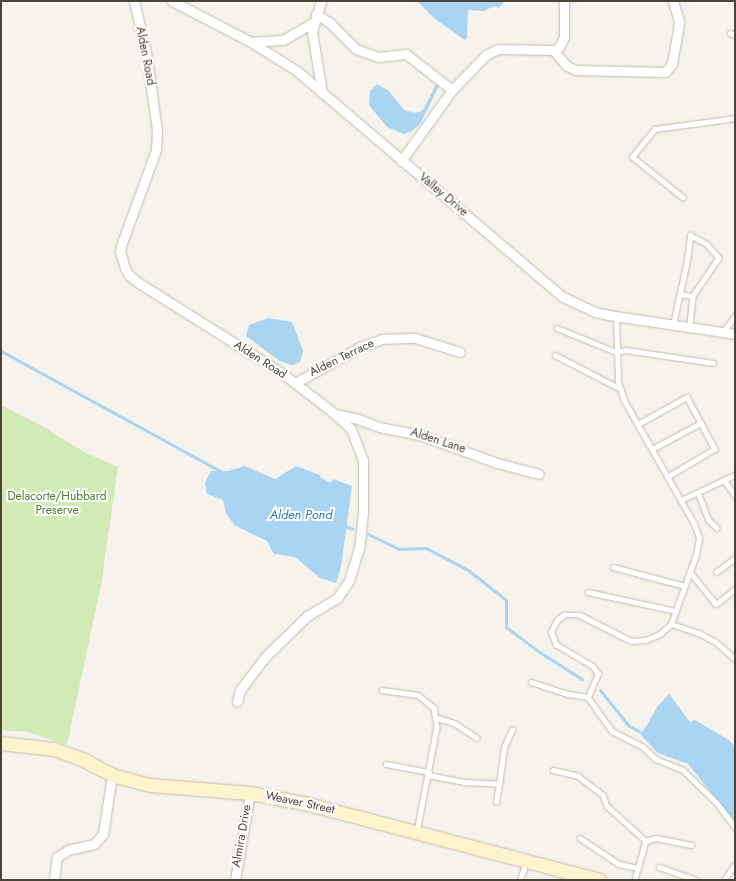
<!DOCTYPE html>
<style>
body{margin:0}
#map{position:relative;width:736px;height:881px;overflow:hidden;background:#f6f3ec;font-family:Jost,sans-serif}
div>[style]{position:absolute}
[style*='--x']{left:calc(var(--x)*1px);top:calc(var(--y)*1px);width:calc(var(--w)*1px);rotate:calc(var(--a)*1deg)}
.green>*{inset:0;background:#d2eab5}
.water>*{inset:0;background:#a9d4f2}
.stream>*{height:3px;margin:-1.5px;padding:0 1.5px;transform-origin:1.5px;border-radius:1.5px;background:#a9d4f2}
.roads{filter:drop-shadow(0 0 1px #c2bbae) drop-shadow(0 0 1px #c2bbae)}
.lane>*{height:4.5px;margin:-2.25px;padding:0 2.25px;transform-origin:2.25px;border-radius:2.25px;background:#fff}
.street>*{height:9px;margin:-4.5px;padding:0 4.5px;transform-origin:4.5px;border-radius:4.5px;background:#fff}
.secondary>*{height:13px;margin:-6.5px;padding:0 6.5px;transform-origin:6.5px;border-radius:6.5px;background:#fff3cd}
span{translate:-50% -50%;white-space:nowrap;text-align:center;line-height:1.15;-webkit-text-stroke:4px #fff;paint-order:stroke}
.street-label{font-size:12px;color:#4b4439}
.park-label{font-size:12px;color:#4a7f2a}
.water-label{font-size:13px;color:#2e7ab2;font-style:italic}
.frame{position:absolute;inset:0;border:2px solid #4b4439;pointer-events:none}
</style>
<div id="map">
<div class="green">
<i style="clip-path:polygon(1px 405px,37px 423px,86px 453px,118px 467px,101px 585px,67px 745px,28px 732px,1px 730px)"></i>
</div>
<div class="water">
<i style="clip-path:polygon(417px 1px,504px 1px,499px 8px,494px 6px,484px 11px,468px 10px,467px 38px,465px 40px,435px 19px)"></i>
<i style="clip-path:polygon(377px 84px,389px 91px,404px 110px,416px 113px,423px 110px,436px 84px,439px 86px,420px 124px,412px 131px,404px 134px,387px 127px,369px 105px,370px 91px)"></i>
<i style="clip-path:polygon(268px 318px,292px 322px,303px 351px,300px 362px,292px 365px,280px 361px,246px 336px,249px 325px)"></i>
<i style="clip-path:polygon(245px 466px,275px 479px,296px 466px,320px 475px,320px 477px,331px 483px,333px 479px,352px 486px,341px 567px,336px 583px,320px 578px,295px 557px,274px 554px,267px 541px,234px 525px,226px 513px,223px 500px,207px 494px,205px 483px,211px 471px,228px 471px)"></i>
<i style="clip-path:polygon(669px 694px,690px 722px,695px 720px,729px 740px,735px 747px,735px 822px,688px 764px,658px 753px,641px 735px,658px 706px)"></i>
</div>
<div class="stream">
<i style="--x:1;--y:351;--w:252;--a:28.7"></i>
<i style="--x:344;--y:526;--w:9;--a:18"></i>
<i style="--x:368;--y:534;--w:34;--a:26"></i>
<i style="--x:399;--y:549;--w:27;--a:-2"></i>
<i style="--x:426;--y:548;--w:47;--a:27.6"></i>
<i style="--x:468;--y:570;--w:48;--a:38.3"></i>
<i style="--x:506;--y:600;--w:27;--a:90"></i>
<i style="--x:506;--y:627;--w:36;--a:37"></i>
<i style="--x:535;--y:649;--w:56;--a:32.6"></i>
<i style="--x:600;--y:690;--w:46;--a:51.1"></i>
<i style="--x:629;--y:726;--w:18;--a:27"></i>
</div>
<div class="roads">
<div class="lane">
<i style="--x:730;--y:33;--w:5;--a:22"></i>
<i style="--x:683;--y:198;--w:65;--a:-141.2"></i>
<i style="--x:632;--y:157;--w:36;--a:-51"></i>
<i style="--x:655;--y:129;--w:81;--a:-7.8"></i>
<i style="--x:680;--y:294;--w:13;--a:9"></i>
<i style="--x:673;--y:325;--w:66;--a:-77.7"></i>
<i style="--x:687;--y:261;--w:26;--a:-83"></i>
<i style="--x:690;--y:235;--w:19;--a:28"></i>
<i style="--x:707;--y:244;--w:18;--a:49"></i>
<i style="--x:719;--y:258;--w:46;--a:124.4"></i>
<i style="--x:693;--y:296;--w:31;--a:96"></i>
<i style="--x:557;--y:328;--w:64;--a:22.1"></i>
<i style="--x:616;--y:352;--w:10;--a:-11"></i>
<i style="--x:626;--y:350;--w:88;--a:8.5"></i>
<i style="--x:723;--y:332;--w:20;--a:-53"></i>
<i style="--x:555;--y:355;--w:74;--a:27.3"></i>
<i style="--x:638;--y:424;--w:56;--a:-28.9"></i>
<i style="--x:687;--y:397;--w:59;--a:61.7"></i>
<i style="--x:715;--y:449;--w:55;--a:149.2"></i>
<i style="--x:652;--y:449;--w:55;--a:-28"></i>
<i style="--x:724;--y:480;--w:19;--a:54"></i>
<i style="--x:698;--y:492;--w:30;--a:69"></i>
<i style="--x:709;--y:520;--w:11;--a:45"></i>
<i style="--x:681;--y:500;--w:60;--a:-24.8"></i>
<i style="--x:613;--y:567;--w:74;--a:14.8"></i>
<i style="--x:690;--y:572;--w:41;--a:50.9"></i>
<i style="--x:716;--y:604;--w:24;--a:-38"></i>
<i style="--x:716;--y:572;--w:24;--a:-36"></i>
<i style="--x:588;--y:592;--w:90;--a:12.2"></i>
<i style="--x:671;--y:624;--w:29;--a:18"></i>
<i style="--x:699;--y:633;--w:19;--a:28"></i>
<i style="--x:718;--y:644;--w:23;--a:41"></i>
<i style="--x:531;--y:682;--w:40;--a:18"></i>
<i style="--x:569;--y:694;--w:19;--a:9"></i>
<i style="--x:382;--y:690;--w:36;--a:8"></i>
<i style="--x:418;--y:695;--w:21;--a:39"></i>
<i style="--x:434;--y:708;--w:19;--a:81"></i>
<i style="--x:437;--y:727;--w:107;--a:100.8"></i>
<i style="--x:588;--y:697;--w:25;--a:-67"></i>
<i style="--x:598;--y:674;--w:10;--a:-127"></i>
<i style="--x:592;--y:666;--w:42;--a:-149.7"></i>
<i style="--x:556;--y:645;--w:14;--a:-111"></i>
<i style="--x:551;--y:632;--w:13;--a:-63"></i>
<i style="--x:557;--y:620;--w:9;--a:-36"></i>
<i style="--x:564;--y:615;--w:16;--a:0"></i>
<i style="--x:580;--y:615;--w:57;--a:27"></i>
<i style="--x:631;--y:641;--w:15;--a:-4"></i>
<i style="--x:646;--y:640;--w:15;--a:-23"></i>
<i style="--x:660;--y:634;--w:15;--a:-42"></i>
<i style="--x:671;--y:624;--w:73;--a:-70.1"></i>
<i style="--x:696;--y:555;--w:17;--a:-80"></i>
<i style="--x:699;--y:538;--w:15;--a:-110"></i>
<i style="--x:694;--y:524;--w:142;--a:-119.6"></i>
<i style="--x:624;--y:401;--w:21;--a:-107"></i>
<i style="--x:618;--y:381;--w:65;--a:-91.8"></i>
<i style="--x:588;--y:697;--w:42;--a:54.8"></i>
<i style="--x:612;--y:731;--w:35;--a:27"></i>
<i style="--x:643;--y:747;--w:18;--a:43"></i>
<i style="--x:656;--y:759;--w:29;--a:22"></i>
<i style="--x:683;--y:770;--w:47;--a:44.1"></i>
<i style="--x:717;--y:803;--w:30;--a:53"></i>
<i style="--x:437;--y:718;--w:18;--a:16"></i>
<i style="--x:454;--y:723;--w:27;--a:33"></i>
<i style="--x:386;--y:764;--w:44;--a:10.5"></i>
<i style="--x:553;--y:770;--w:26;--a:13"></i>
<i style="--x:578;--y:776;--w:31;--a:37"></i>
<i style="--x:603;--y:795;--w:12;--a:70"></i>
<i style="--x:607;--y:806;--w:52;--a:41.9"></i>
<i style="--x:646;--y:841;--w:41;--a:105.8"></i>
<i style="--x:428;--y:775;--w:37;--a:11"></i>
<i style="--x:464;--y:782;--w:35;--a:3"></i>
<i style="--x:499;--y:784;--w:37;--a:-82"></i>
<i style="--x:504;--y:747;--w:19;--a:-65"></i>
<i style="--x:496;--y:802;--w:18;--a:-81"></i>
<i style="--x:580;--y:838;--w:47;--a:33.7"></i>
<i style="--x:619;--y:864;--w:19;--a:12"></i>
<i style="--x:646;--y:841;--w:10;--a:-17"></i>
<i style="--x:656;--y:838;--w:36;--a:11"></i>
<i style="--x:659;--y:867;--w:39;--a:19"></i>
<i style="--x:520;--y:880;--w:18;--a:-71"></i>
<i style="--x:724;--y:880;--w:19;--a:-55"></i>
</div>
<div class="street">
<i style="--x:134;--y:1;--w:52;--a:76.8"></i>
<i style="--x:146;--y:52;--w:79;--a:82"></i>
<i style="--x:157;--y:130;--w:20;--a:93"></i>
<i style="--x:156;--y:150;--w:99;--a:110.1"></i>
<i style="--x:122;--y:243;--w:8;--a:104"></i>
<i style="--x:120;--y:251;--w:18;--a:74"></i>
<i style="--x:125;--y:268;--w:8;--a:60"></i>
<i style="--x:129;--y:275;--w:13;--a:39"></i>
<i style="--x:139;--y:283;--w:169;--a:32.2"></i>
<i style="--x:282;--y:373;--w:67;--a:37.7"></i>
<i style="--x:335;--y:414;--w:22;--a:43"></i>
<i style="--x:351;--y:429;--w:33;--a:69"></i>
<i style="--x:363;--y:460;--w:52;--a:90"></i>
<i style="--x:363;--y:512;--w:36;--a:96"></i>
<i style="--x:359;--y:548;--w:34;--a:107"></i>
<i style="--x:349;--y:581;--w:21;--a:125"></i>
<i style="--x:337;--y:598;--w:35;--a:149"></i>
<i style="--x:307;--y:616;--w:59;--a:135.7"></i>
<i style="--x:265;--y:657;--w:41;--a:127.1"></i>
<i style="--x:240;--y:690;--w:12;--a:104"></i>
<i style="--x:172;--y:1;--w:89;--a:27.4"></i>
<i style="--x:251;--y:42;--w:54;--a:32.2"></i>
<i style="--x:297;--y:71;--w:349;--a:40.4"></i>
<i style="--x:563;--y:297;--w:35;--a:25"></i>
<i style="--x:595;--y:312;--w:13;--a:13"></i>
<i style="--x:608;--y:315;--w:128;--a:8.5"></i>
<i style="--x:321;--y:1;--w:32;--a:106"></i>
<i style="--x:312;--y:32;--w:62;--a:80.7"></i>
<i style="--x:316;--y:14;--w:15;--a:32"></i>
<i style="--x:329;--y:22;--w:38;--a:45"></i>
<i style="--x:356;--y:49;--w:23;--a:20"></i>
<i style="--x:378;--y:57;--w:28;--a:-6"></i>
<i style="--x:406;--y:54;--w:58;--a:38"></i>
<i style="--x:252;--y:42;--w:31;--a:-4"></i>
<i style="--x:283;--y:40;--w:34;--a:-30"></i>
<i style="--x:554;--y:51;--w:6;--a:-39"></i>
<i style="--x:559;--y:47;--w:11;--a:-63"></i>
<i style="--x:564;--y:37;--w:36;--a:-90"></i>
<i style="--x:401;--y:161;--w:87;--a:-54.3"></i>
<i style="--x:452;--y:90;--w:49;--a:-45.8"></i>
<i style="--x:486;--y:55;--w:13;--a:-27"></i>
<i style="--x:498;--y:49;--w:55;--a:1"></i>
<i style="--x:553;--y:50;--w:21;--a:49"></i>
<i style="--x:567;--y:66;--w:10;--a:24"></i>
<i style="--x:576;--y:70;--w:89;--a:1.3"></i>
<i style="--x:665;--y:72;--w:11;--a:-49"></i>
<i style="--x:672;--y:64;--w:36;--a:-80"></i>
<i style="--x:678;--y:29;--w:8;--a:-83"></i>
<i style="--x:679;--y:21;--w:21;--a:-107"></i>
<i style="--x:295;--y:383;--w:74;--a:-29"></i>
<i style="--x:360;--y:347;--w:23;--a:-20"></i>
<i style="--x:382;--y:339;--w:33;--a:-2"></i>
<i style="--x:415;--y:338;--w:47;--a:17.3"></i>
<i style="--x:335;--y:414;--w:24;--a:12"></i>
<i style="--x:358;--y:419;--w:22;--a:21"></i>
<i style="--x:379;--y:427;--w:42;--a:11"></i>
<i style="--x:420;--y:435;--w:82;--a:20"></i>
<i style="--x:497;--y:463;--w:43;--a:14.7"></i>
<i style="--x:54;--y:880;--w:23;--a:-83"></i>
<i style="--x:57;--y:857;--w:13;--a:-32"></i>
<i style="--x:68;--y:850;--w:27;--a:-13"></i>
<i style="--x:94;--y:844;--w:13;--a:-48"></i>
<i style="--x:103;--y:834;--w:60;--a:-81.3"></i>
<i style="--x:235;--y:880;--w:88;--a:-80.2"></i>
</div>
<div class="secondary">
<i style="--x:1;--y:743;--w:53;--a:6.5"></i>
<i style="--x:54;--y:749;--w:32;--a:20"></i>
<i style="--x:84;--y:760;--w:32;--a:28"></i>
<i style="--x:112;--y:775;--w:39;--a:15"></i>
<i style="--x:150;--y:785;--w:100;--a:4.6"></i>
<i style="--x:250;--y:793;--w:55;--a:10.5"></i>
<i style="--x:304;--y:803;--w:305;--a:14.6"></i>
</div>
</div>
<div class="street-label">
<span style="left:145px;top:56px;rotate:79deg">Alden Road</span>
<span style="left:443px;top:195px;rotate:40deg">Valley Drive</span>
<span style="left:342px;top:358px;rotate:-26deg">Alden Terrace</span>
<span style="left:260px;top:360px;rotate:33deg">Alden Road</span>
<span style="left:438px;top:441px;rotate:18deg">Alden Lane</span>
<span style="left:300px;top:803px;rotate:12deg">Weaver Street</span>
<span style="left:242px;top:836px;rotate:-80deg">Almira Drive</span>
</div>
<div class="park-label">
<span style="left:57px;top:504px">Delacorte/Hubbard<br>Preserve</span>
</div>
<div class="water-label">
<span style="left:301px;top:515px">Alden Pond</span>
</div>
<div class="frame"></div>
</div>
